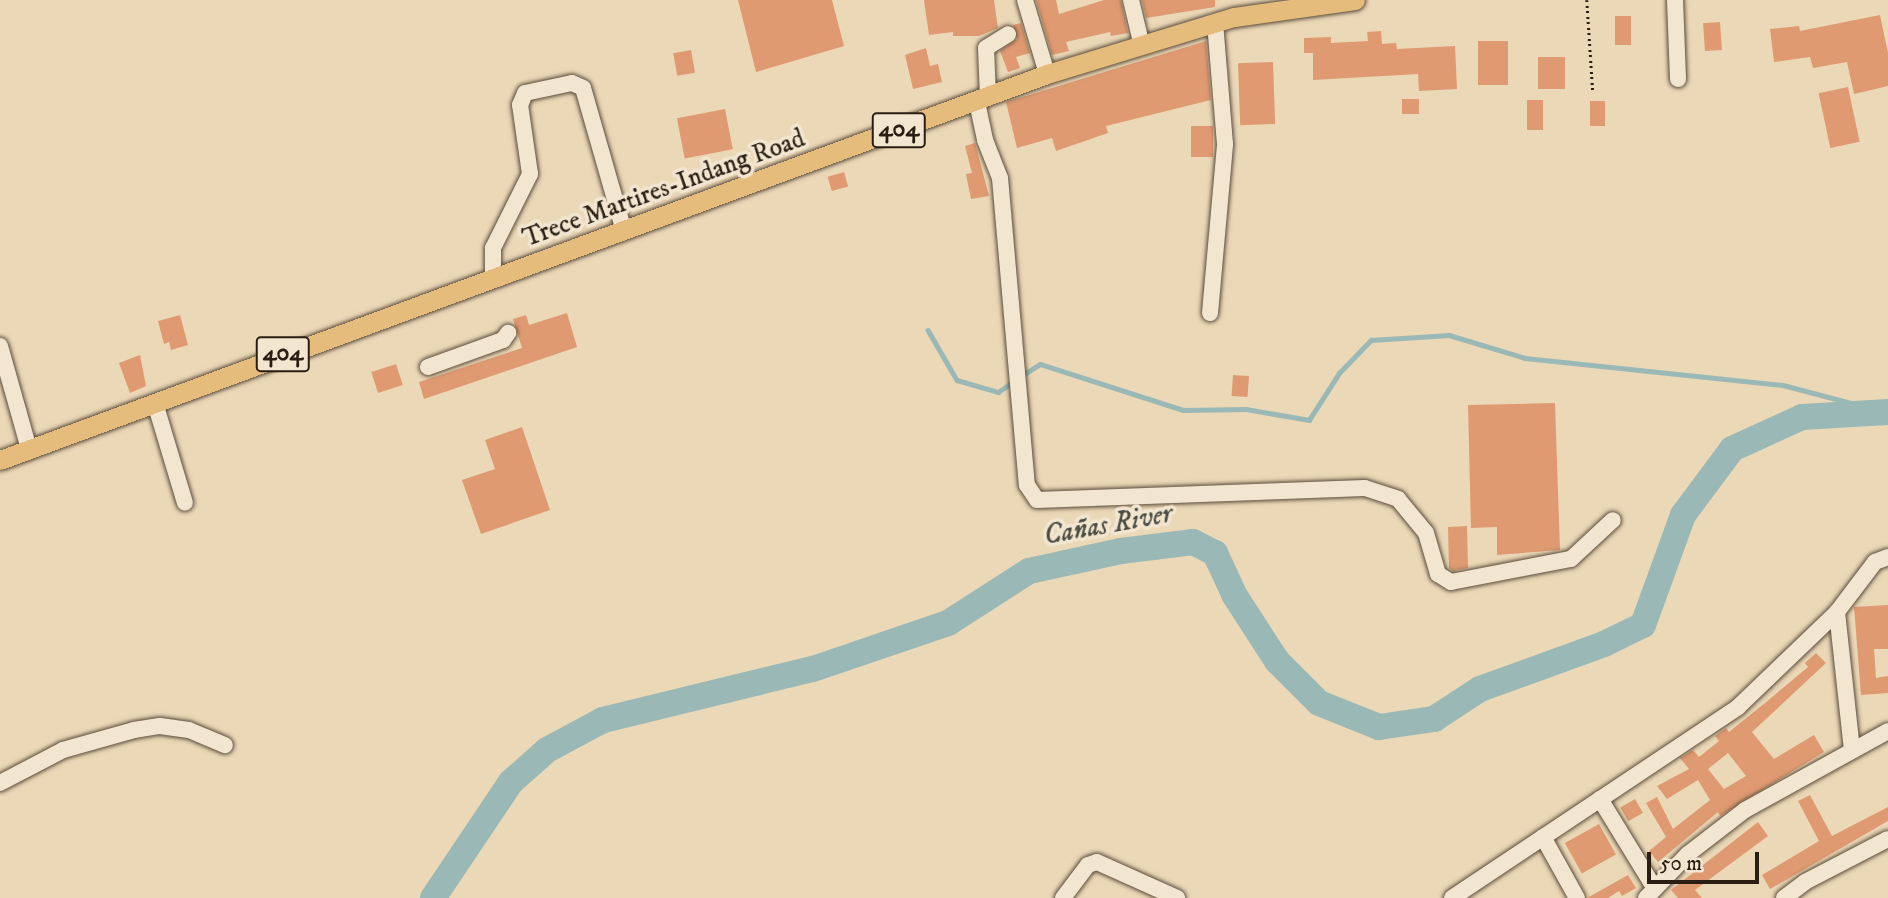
<!DOCTYPE html>
<meta charset="utf-8">
<style>
body{margin:0}
#map{position:relative;width:1888px;height:898px;overflow:hidden;background:#ebd8b7;font-family:"IM FELL DW Pica",serif}
div>[style]{position:absolute}
[style*='--x']{left:calc(var(--x)*1px);top:calc(var(--y)*1px);width:calc(var(--w)*1px);rotate:calc(var(--a)*1deg)}
.stream>*{height:4.5px;margin:-2.25px;padding:0 2.25px;transform-origin:2.25px;border-radius:2.25px;background:#9ab8b6}
.river>*{height:26px;margin:-13px;padding:0 13px;transform-origin:13px;border-radius:13px;background:#9ab8b6}
.building>*{inset:0;background:#e09a71;transform-origin:0 0}
.path>*{height:2.5px;margin-top:-1.25px;transform-origin:0;background:repeating-linear-gradient(90deg,#2a1e12 0 2px,transparent 0 5.5px)}
.roads{filter:drop-shadow(0 0 2px #5a4c3b) drop-shadow(0 0 2px #5a4c3b)}
.minor>*{height:16px;margin:-8px;padding:0 8px;transform-origin:8px;border-radius:8px;background:#f2e6d0}
.major>*{height:19px;margin:-9.5px;padding:0 9.5px;transform-origin:9.5px;border-radius:9.5px;background:#e6bc7c}
span{translate:-50% -50%;white-space:nowrap;text-align:center;line-height:1.15;-webkit-text-stroke:7px #f2e6d0;paint-order:stroke}
.shield-label span{padding:2px 5px;background:#f2e6d0;border:2px solid;border-radius:5px;-webkit-text-stroke-width:0}
.shield-label{font-size:24px;color:#2a1e12;font-weight:700}
.street-label{font-size:26px;color:#2a1e12}
.water-label{font-size:28px;color:#4c4c43;font-style:italic}
.scale{position:absolute;left:1647px;top:852px;width:112px;height:32px;box-sizing:border-box;border:4px solid #2a1e12;border-top:0;padding-left:9px;font-size:21px;line-height:24px;white-space:nowrap;color:#2a1e12;-webkit-text-stroke:5px #f2e6d0;paint-order:stroke}
</style>
<div id="map">
<div class="stream">
<i style="--x:928;--y:330;--w:58;--a:59.9"></i>
<i style="--x:957;--y:380;--w:43;--a:16.3"></i>
<i style="--x:998;--y:392;--w:18;--a:-34"></i>
<i style="--x:1023;--y:375;--w:20;--a:-33"></i>
<i style="--x:1040;--y:364;--w:150;--a:17.8"></i>
<i style="--x:1183;--y:410;--w:63;--a:-0.9"></i>
<i style="--x:1246;--y:409;--w:64;--a:9.9"></i>
<i style="--x:1309;--y:420;--w:56;--a:-57.4"></i>
<i style="--x:1339;--y:373;--w:46;--a:-45.9"></i>
<i style="--x:1371;--y:340;--w:78;--a:-3.7"></i>
<i style="--x:1449;--y:335;--w:79;--a:16.8"></i>
<i style="--x:1525;--y:358;--w:259;--a:6"></i>
<i style="--x:1783;--y:385;--w:106;--a:14.8"></i>
</div>
<div class="river">
<i style="--x:433;--y:898;--w:140;--a:-56.1"></i>
<i style="--x:511;--y:782;--w:48;--a:-41.6"></i>
<i style="--x:547;--y:750;--w:64;--a:-28.2"></i>
<i style="--x:603;--y:720;--w:216;--a:-13.7"></i>
<i style="--x:813;--y:669;--w:143;--a:-18.8"></i>
<i style="--x:948;--y:623;--w:96;--a:-32.7"></i>
<i style="--x:1029;--y:571;--w:94;--a:-12.3"></i>
<i style="--x:1121;--y:551;--w:73;--a:-7.1"></i>
<i style="--x:1193;--y:542;--w:25;--a:27"></i>
<i style="--x:1215;--y:553;--w:47;--a:65.1"></i>
<i style="--x:1235;--y:596;--w:77;--a:57.1"></i>
<i style="--x:1277;--y:661;--w:59;--a:45"></i>
<i style="--x:1319;--y:703;--w:65;--a:21.8"></i>
<i style="--x:1379;--y:727;--w:56;--a:-8.3"></i>
<i style="--x:1434;--y:719;--w:55;--a:-33.1"></i>
<i style="--x:1480;--y:689;--w:132;--a:-19.9"></i>
<i style="--x:1604;--y:644;--w:43;--a:-26"></i>
<i style="--x:1643;--y:625;--w:117;--a:-70"></i>
<i style="--x:1683;--y:515;--w:82;--a:-53.4"></i>
<i style="--x:1732;--y:449;--w:77;--a:-24.6"></i>
<i style="--x:1802;--y:417;--w:86;--a:-3.3"></i>
</div>
<div class="building">
<i style="clip-path:polygon(738px 0,832px 0,844px 46px,756px 72px)"></i>
<i style="clip-path:polygon(924px 0,994px 0,998px 28px,979px 36px,953px 36px,953px 32px,929px 35px)"></i>
<i style="clip-path:polygon(1036px 0,1056px 0,1059px 14px,1104px 0,1121px 0,1128px 33px,1111px 36px,1110px 32px,1066px 42px,1069px 51px,1052px 55px)"></i>
<i style="clip-path:polygon(1142px 0,1215px 0,1215px 7px,1146px 18px)"></i>
<i style="clip-path:polygon(1880px 15px,1888px 53px,1888px 86px,1854px 94px,1847px 62px,1813px 68px,1810px 57px,1774px 62px,1770px 29px,1799px 26px,1800px 31px)"></i>
<i style="left:1615px;top:16px;width:16px;height:29px"></i>
<i style="left:1720px;top:22px;width:28px;height:17px;rotate:86deg"></i>
<i style="clip-path:polygon(1021px 23px,1030px 53px,1016px 57px,1020px 68px,1008px 72px,1000px 51px,1017px 39px,1013px 25px)"></i>
<i style="clip-path:polygon(1381px 31px,1382px 44px,1396px 43px,1397px 49px,1455px 46px,1457px 89px,1419px 91px,1418px 74px,1313px 80px,1313px 53px,1304px 53px,1304px 38px,1331px 37px,1331px 43px,1368px 41px,1367px 32px)"></i>
<i style="clip-path:polygon(1206px 41px,1211px 100px,1106px 126px,1108px 133px,1056px 151px,1052px 138px,1017px 148px,1006px 102px)"></i>
<i style="left:1478px;top:41px;width:30px;height:44px"></i>
<i style="clip-path:polygon(926px 48px,930px 66px,938px 64px,942px 82px,913px 89px,905px 55px)"></i>
<i style="left:691px;top:50px;width:23px;height:18px;rotate:80deg"></i>
<i style="left:1565px;top:57px;width:32px;height:27px;rotate:90deg"></i>
<i style="left:1273px;top:62px;width:62px;height:35px;rotate:88deg"></i>
<i style="left:1848px;top:87px;width:56px;height:30px;rotate:78deg"></i>
<i style="left:1419px;top:99px;width:15px;height:17px;rotate:90deg"></i>
<i style="left:1527px;top:100px;width:16px;height:30px"></i>
<i style="left:1590px;top:101px;width:15px;height:25px"></i>
<i style="left:725px;top:109px;width:41px;height:49px;rotate:79deg"></i>
<i style="left:1213px;top:126px;width:31px;height:22px;rotate:90deg"></i>
<i style="clip-path:polygon(975px 143px,989px 196px,971px 199px,966px 174px,972px 173px,965px 146px)"></i>
<i style="left:844px;top:172px;width:15px;height:17px;rotate:74deg"></i>
<i style="clip-path:polygon(567px 313px,577px 347px,424px 399px,419px 382px,522px 348px,513px 319px,526px 315px,529px 325px)"></i>
<i style="clip-path:polygon(180px 315px,188px 345px,171px 350px,169px 342px,164px 344px,158px 321px)"></i>
<i style="clip-path:polygon(140px 355px,146px 386px,130px 393px,119px 363px)"></i>
<i style="left:396px;top:364px;width:22px;height:26px;rotate:72deg"></i>
<i style="left:1233px;top:375px;width:16px;height:21px;rotate:4deg"></i>
<i style="clip-path:polygon(1555px 403px,1560px 550px,1497px 555px,1497px 527px,1471px 528px,1468px 405px)"></i>
<i style="clip-path:polygon(522px 427px,550px 510px,481px 534px,462px 480px,495px 469px,485px 440px)"></i>
<i style="clip-path:polygon(1467px 526px,1468px 568px,1453px 571px,1449px 568px,1448px 527px)"></i>
<i style="clip-path:polygon(1888px 605px,1888px 649px,1874px 649px,1876px 678px,1888px 676px,1888px 693px,1861px 695px,1854px 607px)"></i>
<i style="clip-path:polygon(evenodd,1816px 653px,1826px 663px,1752px 732px,1774px 759px,1814px 735px,1824px 752px,1720px 816px,1718px 812px,1658px 862px,1649px 851px,1666px 837px,1646px 803px,1657px 797px,1673px 829px,1710px 800px,1698px 780px,1667px 799px,1657px 786px,1689px 769px,1680px 758px,1693px 750px,1699px 757px,1719px 741px,1715px 736px,1726px 728px,1729px 732px,1765px 703px,1808px 667px,1805px 663px,1816px 653px,1728px 753px,1746px 776px,1724px 789px,1708px 769px,1728px 753px)"></i>
<i style="clip-path:polygon(1810px 795px,1832px 836px,1888px 807px,1888px 821px,1770px 889px,1762px 875px,1819px 841px,1798px 801px)"></i>
<i style="left:1635px;top:799px;width:16px;height:17px;rotate:60deg"></i>
<i style="clip-path:polygon(1758px 822px,1768px 836px,1695px 890px,1702px 898px,1678px 898px,1671px 890px)"></i>
<i style="left:1599px;top:824px;width:35px;height:39px;rotate:61deg"></i>
<i style="clip-path:polygon(1628px 875px,1636px 888px,1622px 896px,1619px 891px,1608px 898px,1587px 898px)"></i>
</div>
<div class="path">
<i style="--x:1587;--y:0;--w:93;--a:86.3"></i>
</div>
<div class="roads">
<div class="minor">
<i style="--x:1025;--y:0;--w:77;--a:73.4"></i>
<i style="--x:1131;--y:0;--w:43;--a:76.6"></i>
<i style="--x:1675;--y:0;--w:79;--a:87.8"></i>
<i style="--x:988;--y:97;--w:49;--a:-92.3"></i>
<i style="--x:986;--y:48;--w:26;--a:-32"></i>
<i style="--x:977;--y:102;--w:39;--a:78"></i>
<i style="--x:985;--y:140;--w:41;--a:68.5"></i>
<i style="--x:1000;--y:178;--w:308;--a:85"></i>
<i style="--x:1027;--y:485;--w:18;--a:56"></i>
<i style="--x:1037;--y:500;--w:328;--a:-2.1"></i>
<i style="--x:1365;--y:488;--w:35;--a:18"></i>
<i style="--x:1398;--y:499;--w:44;--a:50.5"></i>
<i style="--x:1426;--y:533;--w:43;--a:73.7"></i>
<i style="--x:1438;--y:574;--w:15;--a:32"></i>
<i style="--x:1451;--y:582;--w:122;--a:-10.9"></i>
<i style="--x:1571;--y:559;--w:57;--a:-42.9"></i>
<i style="--x:493;--y:280;--w:32;--a:-90"></i>
<i style="--x:493;--y:248;--w:83;--a:-63.4"></i>
<i style="--x:530;--y:174;--w:70;--a:-98.2"></i>
<i style="--x:520;--y:105;--w:13;--a:-67"></i>
<i style="--x:525;--y:93;--w:48;--a:-12"></i>
<i style="--x:572;--y:83;--w:12;--a:24"></i>
<i style="--x:583;--y:88;--w:149;--a:74"></i>
<i style="--x:1210;--y:313;--w:170;--a:-84.9"></i>
<i style="--x:1225;--y:144;--w:122;--a:-94.7"></i>
<i style="--x:0;--y:346;--w:107;--a:74.3"></i>
<i style="--x:428;--y:367;--w:80;--a:-19.8"></i>
<i style="--x:503;--y:340;--w:9;--a:-54"></i>
<i style="--x:155;--y:403;--w:104;--a:73.3"></i>
<i style="--x:1837;--y:612;--w:139;--a:83.8"></i>
<i style="--x:0;--y:783;--w:71;--a:-27.6"></i>
<i style="--x:63;--y:750;--w:74;--a:-15.7"></i>
<i style="--x:134;--y:730;--w:26;--a:-9"></i>
<i style="--x:160;--y:726;--w:29;--a:8"></i>
<i style="--x:189;--y:730;--w:39;--a:23"></i>
<i style="--x:1600;--y:799;--w:103;--a:58.5"></i>
<i style="--x:1543;--y:837;--w:70;--a:60.9"></i>
<i style="--x:1063;--y:898;--w:41;--a:-52.9"></i>
<i style="--x:1088;--y:865;--w:9;--a:-18"></i>
<i style="--x:1097;--y:862;--w:88;--a:24.2"></i>
<i style="--x:1452;--y:898;--w:344;--a:-33.7"></i>
<i style="--x:1738;--y:707;--w:137;--a:-43.8"></i>
<i style="--x:1837;--y:612;--w:63;--a:-52.8"></i>
<i style="--x:1875;--y:562;--w:14;--a:-21"></i>
<i style="--x:1646;--y:898;--w:61;--a:-46.3"></i>
<i style="--x:1688;--y:854;--w:72;--a:-37.7"></i>
<i style="--x:1745;--y:810;--w:163;--a:-28.9"></i>
<i style="--x:1784;--y:898;--w:26;--a:-37"></i>
<i style="--x:1805;--y:882;--w:93;--a:-27.4"></i>
</div>
<div class="major">
<i style="--x:0;--y:460;--w:1116;--a:-20.24"></i>
<i style="--x:1047;--y:74;--w:195;--a:-17"></i>
<i style="--x:1234;--y:17;--w:122;--a:-8"></i>
</div>
</div>
<div class="shield-label">
<span style="left:899px;top:130px">404</span>
<span style="left:283px;top:354px">404</span>
</div>
<div class="street-label">
<span style="left:664px;top:189px;rotate:-20deg">Trece Martires-Indang Road</span>
</div>
<div class="water-label">
<span style="left:1108px;top:525px;rotate:-10deg">Cañas River</span>
</div>
<div class="scale">50 m</div>
</div>
